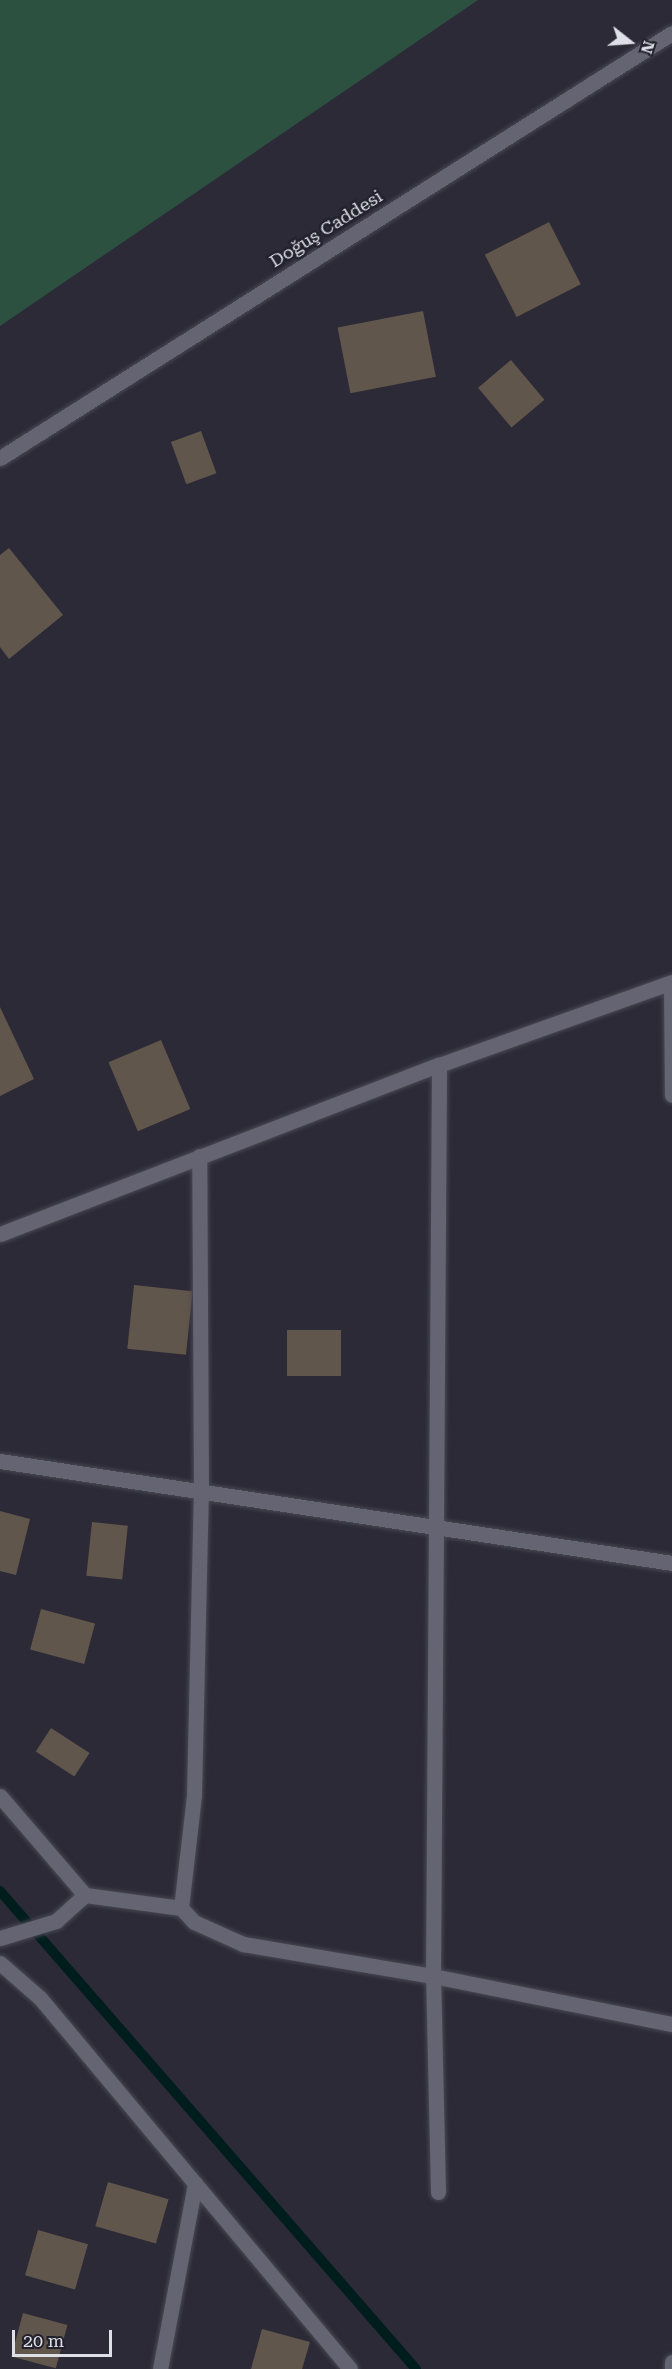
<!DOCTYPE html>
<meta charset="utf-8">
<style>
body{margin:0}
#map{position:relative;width:672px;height:2369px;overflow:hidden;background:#2c2a37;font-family:"Roboto Serif",serif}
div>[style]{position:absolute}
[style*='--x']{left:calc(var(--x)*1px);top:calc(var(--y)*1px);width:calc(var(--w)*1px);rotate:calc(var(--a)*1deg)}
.green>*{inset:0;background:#2d5141}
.stream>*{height:10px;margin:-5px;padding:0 5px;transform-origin:5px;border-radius:5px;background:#001d1d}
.building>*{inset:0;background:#61564b;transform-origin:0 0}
.roads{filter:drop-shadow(0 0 2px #494852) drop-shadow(0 0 2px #494852)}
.minor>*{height:15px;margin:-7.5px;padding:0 7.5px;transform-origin:7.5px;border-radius:7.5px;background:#656472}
span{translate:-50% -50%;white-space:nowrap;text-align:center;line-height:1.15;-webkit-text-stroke:5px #22212d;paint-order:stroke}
.street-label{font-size:18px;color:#dfdfe7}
.north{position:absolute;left:600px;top:12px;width:60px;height:60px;-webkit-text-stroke:4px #22212d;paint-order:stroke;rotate:107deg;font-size:16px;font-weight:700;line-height:24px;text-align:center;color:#dfdfe7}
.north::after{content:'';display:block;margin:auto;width:21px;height:27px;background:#dfdfe7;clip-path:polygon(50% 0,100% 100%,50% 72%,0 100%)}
.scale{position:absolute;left:12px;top:2330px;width:100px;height:27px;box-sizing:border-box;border:3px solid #dfdfe7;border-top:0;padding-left:8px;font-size:18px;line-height:21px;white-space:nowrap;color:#dfdfe7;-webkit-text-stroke:4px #22212d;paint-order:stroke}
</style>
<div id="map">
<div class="green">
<i style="clip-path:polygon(0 0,478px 0,0 326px)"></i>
</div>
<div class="stream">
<i style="--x:0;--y:1891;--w:634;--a:48.97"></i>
</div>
<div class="building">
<i style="left:549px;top:222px;width:70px;height:72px;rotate:63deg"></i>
<i style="left:423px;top:311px;width:67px;height:87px;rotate:79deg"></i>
<i style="left:511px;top:360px;width:52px;height:43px;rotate:50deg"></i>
<i style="left:201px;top:431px;width:45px;height:32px;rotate:70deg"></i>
<i style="clip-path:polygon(9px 548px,63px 615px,9px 659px,0 647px,0 555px)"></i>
<i style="clip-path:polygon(0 1007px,34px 1079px,0 1096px)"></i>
<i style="left:161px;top:1040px;width:75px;height:57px;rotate:67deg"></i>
<i style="left:134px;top:1285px;width:59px;height:64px;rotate:6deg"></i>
<i style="left:341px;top:1330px;width:46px;height:54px;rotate:90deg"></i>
<i style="clip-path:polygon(0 1511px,30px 1519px,16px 1575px,0 1571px)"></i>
<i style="left:92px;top:1522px;width:36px;height:54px;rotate:6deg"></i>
<i style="left:41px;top:1609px;width:56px;height:42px;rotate:15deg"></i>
<i style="left:51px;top:1728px;width:46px;height:28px;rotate:33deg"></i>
<i style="left:108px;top:2182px;width:63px;height:46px;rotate:16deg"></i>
<i style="left:38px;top:2230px;width:52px;height:47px;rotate:16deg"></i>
<i style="left:23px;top:2313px;width:46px;height:45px;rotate:15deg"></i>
<i style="clip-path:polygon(262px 2329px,310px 2342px,302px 2369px,251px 2369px)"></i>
</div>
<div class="roads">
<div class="minor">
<i style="--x:0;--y:458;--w:795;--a:-32.31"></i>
<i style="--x:671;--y:983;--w:112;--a:89.5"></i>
<i style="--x:0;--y:1234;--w:470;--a:-21.1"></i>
<i style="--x:439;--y:1065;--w:247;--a:-19.6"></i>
<i style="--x:0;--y:1461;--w:680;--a:8.63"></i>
<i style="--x:0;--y:1796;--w:130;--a:49.4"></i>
<i style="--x:85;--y:1895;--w:97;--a:7.7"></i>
<i style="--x:181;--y:1908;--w:19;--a:47"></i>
<i style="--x:194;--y:1922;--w:54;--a:24.2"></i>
<i style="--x:243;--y:1944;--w:193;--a:9.6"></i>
<i style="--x:433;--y:1976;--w:244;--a:11.4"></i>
<i style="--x:181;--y:1908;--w:114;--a:-83.4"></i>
<i style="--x:194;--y:1795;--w:304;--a:-88.7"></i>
<i style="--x:201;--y:1491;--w:335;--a:-90.3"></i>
<i style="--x:0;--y:1938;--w:59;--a:-16.9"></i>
<i style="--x:56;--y:1921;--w:39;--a:-42"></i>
<i style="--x:0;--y:1963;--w:53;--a:41.2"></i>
<i style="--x:40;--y:1998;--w:483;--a:50.1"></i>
<i style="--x:438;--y:2192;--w:216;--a:-91.3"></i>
<i style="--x:433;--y:1976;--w:911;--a:-89.62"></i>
<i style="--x:160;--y:2369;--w:189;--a:-79.3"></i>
<i style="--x:672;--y:2369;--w:7;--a:-90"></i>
</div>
</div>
<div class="street-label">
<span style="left:326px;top:229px;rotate:-32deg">Doğuş Caddesi</span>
</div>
<div class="north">N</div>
<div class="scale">20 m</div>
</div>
